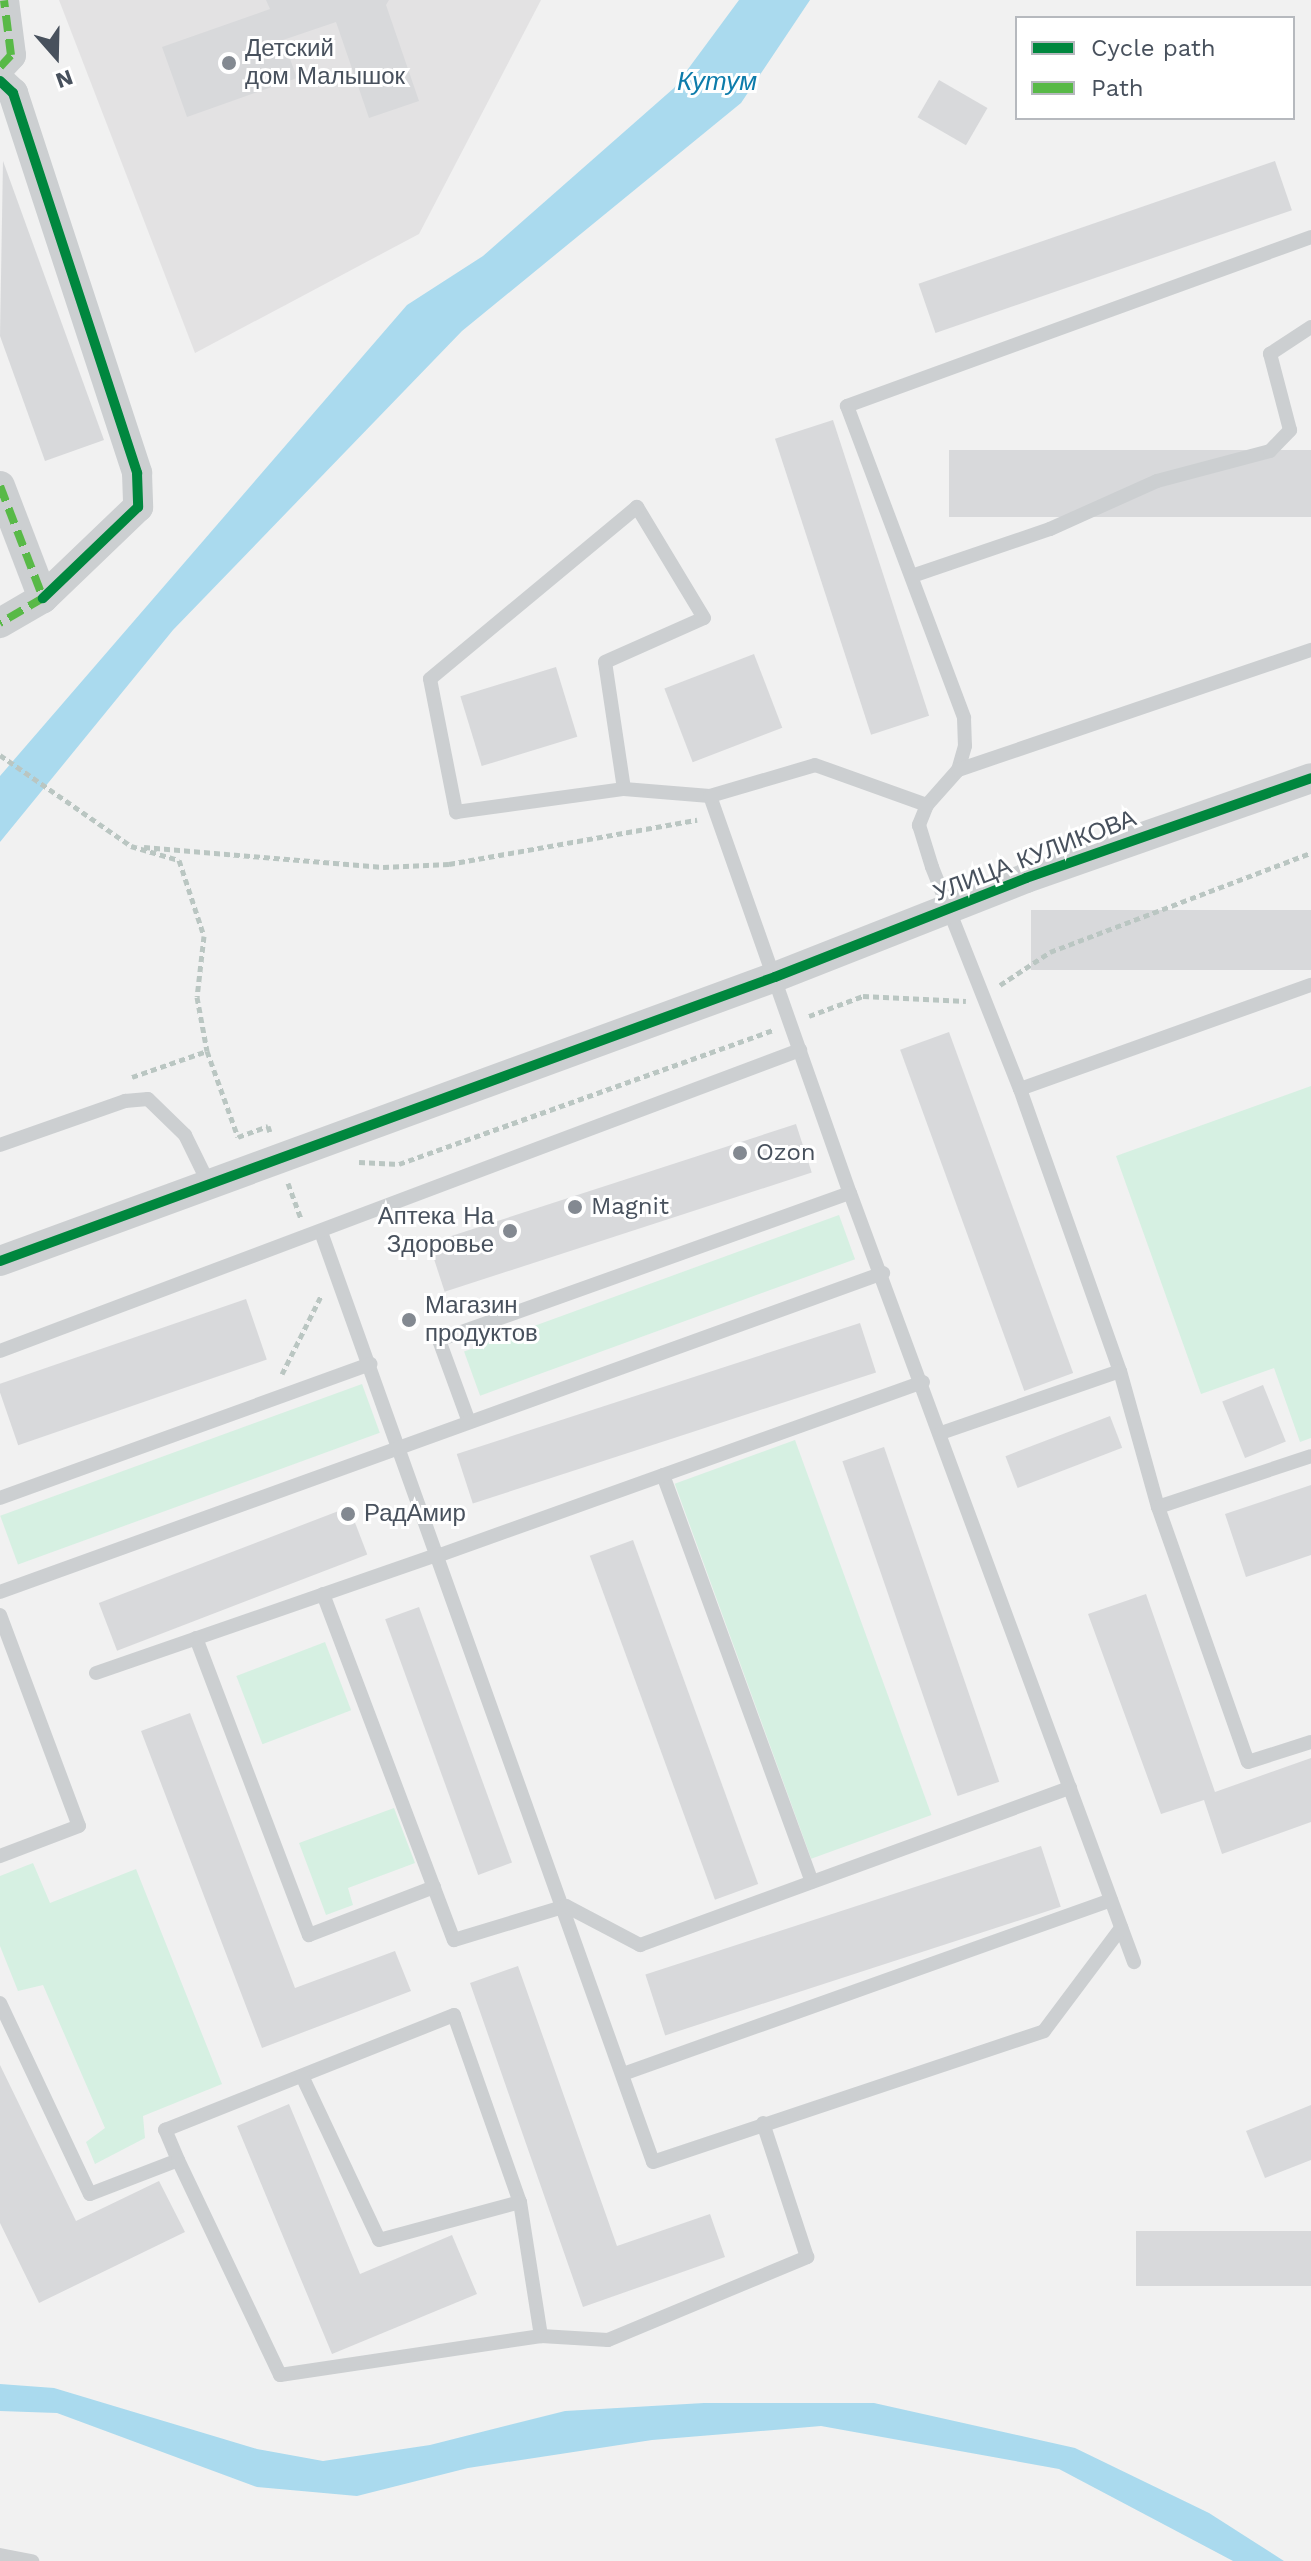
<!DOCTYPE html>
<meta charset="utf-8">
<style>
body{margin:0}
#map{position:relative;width:1311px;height:2561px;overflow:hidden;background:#f1f1f1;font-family:"Work Sans",sans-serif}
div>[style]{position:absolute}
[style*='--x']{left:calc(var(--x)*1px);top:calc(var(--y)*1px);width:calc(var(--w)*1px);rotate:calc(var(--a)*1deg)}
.education>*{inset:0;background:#e3e2e3}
.green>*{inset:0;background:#d6f0e2;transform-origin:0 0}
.water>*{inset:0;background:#aadaee}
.building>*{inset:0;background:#d8d9db;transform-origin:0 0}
.path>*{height:5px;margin-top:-2.5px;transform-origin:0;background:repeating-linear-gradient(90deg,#bac6c2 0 6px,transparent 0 10px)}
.lane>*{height:14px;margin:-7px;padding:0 7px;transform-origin:7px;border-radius:7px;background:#cccfd1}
.street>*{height:30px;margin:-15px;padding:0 15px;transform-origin:15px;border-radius:15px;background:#cccfd1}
.quiet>*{height:8px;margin-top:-4px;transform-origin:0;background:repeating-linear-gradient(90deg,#58b947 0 16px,transparent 0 24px)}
.cycleway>*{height:10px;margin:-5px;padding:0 5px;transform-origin:5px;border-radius:5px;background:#00873e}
.dots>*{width:22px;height:22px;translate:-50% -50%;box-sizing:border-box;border:4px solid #fff;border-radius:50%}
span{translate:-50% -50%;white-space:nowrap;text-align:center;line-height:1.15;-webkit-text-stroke:6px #fff;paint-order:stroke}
.poi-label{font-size:24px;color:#48515d}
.left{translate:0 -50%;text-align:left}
.right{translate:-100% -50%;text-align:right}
.street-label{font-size:24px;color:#48515d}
.water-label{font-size:26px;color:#0d7cab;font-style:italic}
.legend{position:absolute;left:1015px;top:16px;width:280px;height:104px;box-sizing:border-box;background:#fff;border:2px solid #b6b9be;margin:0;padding:10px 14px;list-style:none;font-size:24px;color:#48515d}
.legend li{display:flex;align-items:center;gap:16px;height:40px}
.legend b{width:40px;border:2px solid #b6b9be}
.north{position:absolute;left:16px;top:16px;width:80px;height:80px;-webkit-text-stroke:6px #fff;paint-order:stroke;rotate:160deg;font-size:22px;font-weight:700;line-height:32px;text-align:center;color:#48515d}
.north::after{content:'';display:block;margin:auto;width:28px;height:36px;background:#48515d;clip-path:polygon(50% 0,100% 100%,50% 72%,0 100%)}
</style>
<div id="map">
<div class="education">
<i style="clip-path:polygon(59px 0,541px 0,419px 234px,195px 353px)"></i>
</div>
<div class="green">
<i style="clip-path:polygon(1311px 1086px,1311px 1438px,1300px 1442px,1274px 1368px,1201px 1394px,1116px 1156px)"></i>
<i style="left:839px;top:1215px;width:47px;height:399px;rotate:70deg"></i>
<i style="left:362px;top:1384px;width:52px;height:385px;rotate:70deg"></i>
<i style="left:795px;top:1440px;width:399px;height:128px;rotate:70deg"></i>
<i style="left:325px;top:1642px;width:73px;height:95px;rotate:69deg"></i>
<i style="clip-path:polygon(394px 1808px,415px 1863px,348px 1888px,353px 1905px,326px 1915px,299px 1843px)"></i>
<i style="clip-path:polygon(33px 1863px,50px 1903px,136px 1869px,222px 2084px,143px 2116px,145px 2138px,95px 2164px,86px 2142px,105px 2128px,43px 1985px,18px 1991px,0 1946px,0 1876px)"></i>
</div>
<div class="water">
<i style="clip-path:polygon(739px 0,810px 0,741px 103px,462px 331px,173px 630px,0 842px,0 776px,407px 305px,483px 256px,674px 88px)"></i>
<i style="clip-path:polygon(0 2384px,54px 2388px,257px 2449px,323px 2461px,430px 2445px,565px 2411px,704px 2403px,874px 2403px,1075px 2448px,1209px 2513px,1284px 2561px,1233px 2561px,1059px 2469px,821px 2426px,652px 2440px,468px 2468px,357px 2496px,257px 2487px,57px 2413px,0 2411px)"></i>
</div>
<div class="building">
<i style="clip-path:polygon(266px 0,389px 0,386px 5px,419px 101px,369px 118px,336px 22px,283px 40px,297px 78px,187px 117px,162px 47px,270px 9px)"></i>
<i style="left:939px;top:80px;width:56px;height:43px;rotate:30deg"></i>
<i style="clip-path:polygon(3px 161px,104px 440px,45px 461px,0 336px)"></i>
<i style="left:1275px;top:161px;width:52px;height:377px;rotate:71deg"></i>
<i style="left:833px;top:420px;width:311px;height:61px;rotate:72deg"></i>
<i style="left:1311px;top:450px;width:67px;height:362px;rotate:90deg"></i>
<i style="left:754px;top:654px;width:79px;height:96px;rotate:69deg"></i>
<i style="left:556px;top:667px;width:73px;height:100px;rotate:73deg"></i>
<i style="left:1311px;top:910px;width:60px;height:280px;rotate:90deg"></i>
<i style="left:949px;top:1032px;width:363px;height:52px;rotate:70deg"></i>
<i style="left:796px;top:1124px;width:51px;height:386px;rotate:72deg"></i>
<i style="left:246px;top:1299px;width:64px;height:263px;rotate:71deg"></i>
<i style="left:860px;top:1323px;width:52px;height:424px;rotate:72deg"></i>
<i style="left:1263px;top:1385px;width:61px;height:44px;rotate:68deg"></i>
<i style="left:1110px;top:1416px;width:34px;height:112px;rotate:69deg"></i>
<i style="left:884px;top:1447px;width:354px;height:44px;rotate:71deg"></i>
<i style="clip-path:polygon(1311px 1485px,1311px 1555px,1246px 1577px,1225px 1514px)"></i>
<i style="left:349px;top:1507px;width:51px;height:268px;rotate:69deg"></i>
<i style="left:633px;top:1540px;width:366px;height:46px;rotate:70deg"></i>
<i style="clip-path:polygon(1146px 1594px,1215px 1792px,1311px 1758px,1311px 1822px,1222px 1854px,1204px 1800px,1161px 1814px,1088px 1614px)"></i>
<i style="left:419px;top:1607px;width:272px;height:36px;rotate:70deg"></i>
<i style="clip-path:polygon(190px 1713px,295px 1988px,395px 1951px,411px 1991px,262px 2048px,141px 1731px)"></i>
<i style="left:1041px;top:1846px;width:64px;height:416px;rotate:72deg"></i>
<i style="clip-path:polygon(518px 1966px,617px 2246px,710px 2214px,725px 2257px,583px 2307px,470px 1983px)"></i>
<i style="clip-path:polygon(0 2065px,76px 2221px,159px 2181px,185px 2232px,39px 2303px,0 2223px)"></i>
<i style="clip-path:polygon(289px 2104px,360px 2274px,452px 2235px,477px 2294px,332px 2354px,237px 2126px)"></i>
<i style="clip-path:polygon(1311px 2105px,1311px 2160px,1265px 2178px,1246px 2131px)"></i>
<i style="left:1311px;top:2231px;width:55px;height:175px;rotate:90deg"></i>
</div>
<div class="path">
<i style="--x:0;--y:755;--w:160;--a:34.8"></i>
<i style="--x:131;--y:846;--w:50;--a:16.3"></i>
<i style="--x:179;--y:860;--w:80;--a:71.8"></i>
<i style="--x:204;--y:936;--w:61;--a:96.5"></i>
<i style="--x:197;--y:997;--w:55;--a:79.5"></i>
<i style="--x:207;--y:1051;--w:91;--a:70.2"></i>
<i style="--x:238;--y:1137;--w:32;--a:-20"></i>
<i style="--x:268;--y:1126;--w:6;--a:72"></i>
<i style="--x:144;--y:847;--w:240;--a:4.8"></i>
<i style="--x:383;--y:867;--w:66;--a:-2.6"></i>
<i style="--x:449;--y:864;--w:252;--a:-10.1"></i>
<i style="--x:1000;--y:985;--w:60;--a:-33.4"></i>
<i style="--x:1050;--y:952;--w:279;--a:-20.8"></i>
<i style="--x:809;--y:1016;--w:58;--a:-20.3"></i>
<i style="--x:863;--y:996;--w:103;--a:2.8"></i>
<i style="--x:132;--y:1077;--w:79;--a:-19.1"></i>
<i style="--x:359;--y:1162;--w:40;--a:2.9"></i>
<i style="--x:399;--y:1164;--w:397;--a:-19.7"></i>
<i style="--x:288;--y:1183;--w:38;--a:70"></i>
<i style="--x:282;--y:1374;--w:89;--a:-63.4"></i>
</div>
<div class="lane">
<i style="--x:1311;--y:237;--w:494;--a:160"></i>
<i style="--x:847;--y:406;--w:333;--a:69.4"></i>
<i style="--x:964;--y:718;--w:28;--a:88"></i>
<i style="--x:965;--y:746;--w:25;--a:106"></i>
<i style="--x:958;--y:770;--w:47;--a:131.5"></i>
<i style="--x:927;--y:805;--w:22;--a:112"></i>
<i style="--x:919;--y:825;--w:44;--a:72.8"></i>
<i style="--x:932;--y:867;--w:239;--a:68.4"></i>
<i style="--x:1020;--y:1089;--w:299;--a:70.5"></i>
<i style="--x:1120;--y:1371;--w:141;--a:74.4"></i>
<i style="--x:1158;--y:1507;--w:270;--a:70.6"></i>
<i style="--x:1248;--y:1762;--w:66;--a:-17.6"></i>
<i style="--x:912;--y:576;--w:146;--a:-18.8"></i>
<i style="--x:1050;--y:529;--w:117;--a:-24.2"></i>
<i style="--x:1157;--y:481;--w:117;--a:-14.9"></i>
<i style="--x:1270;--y:451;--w:29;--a:-46"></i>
<i style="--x:1290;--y:430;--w:79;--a:-104.7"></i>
<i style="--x:1270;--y:354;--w:49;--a:-33.4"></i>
<i style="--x:958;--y:770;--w:373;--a:-18.8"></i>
<i style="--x:624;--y:789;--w:128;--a:-98.5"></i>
<i style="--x:605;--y:662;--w:108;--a:-24"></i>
<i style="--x:704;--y:618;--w:130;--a:-121.1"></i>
<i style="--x:637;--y:507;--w:269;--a:140.3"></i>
<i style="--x:430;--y:679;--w:136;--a:78.9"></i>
<i style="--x:456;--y:812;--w:170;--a:-7.8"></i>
<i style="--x:624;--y:789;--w:86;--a:4.7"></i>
<i style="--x:710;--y:796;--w:421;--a:70.6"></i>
<i style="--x:850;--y:1193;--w:820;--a:69.73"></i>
<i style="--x:710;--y:796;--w:109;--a:-16.4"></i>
<i style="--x:815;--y:765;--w:119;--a:19.7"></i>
<i style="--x:1020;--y:1089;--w:309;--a:-19.7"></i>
<i style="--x:0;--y:1145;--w:133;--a:-19.4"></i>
<i style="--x:125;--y:1101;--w:23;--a:-5"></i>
<i style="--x:148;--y:1099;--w:52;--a:44.2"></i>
<i style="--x:185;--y:1135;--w:55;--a:63.9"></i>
<i style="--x:321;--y:1232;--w:987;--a:70.35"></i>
<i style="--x:653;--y:2162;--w:412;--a:-18.5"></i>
<i style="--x:1044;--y:2031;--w:129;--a:-53.2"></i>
<i style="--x:0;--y:1351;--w:855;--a:-20.62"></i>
<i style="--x:469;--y:1422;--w:87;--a:-110.1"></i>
<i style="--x:439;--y:1340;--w:436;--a:-19.7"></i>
<i style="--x:941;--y:1433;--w:189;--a:-19.1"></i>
<i style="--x:663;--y:1475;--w:433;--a:69.9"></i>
<i style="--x:0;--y:1498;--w:394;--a:-19.9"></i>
<i style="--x:1158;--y:1507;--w:161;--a:-18.4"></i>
<i style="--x:440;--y:1555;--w:513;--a:-19.71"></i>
<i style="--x:0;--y:1592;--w:939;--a:-19.86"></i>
<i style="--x:323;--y:1594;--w:370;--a:69.3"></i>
<i style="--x:454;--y:1940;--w:117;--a:-16.9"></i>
<i style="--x:566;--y:1906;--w:84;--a:27.8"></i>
<i style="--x:640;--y:1945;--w:458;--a:-20.1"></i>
<i style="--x:0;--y:1615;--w:225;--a:69.5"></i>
<i style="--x:79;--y:1826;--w:85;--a:159.2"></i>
<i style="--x:196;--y:1638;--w:318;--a:69.2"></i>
<i style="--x:309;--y:1935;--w:134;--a:-21"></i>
<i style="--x:96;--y:1673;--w:363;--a:-19.1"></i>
<i style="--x:0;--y:2003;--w:211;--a:64.8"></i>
<i style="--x:90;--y:2194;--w:94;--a:-21.1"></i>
<i style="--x:178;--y:2160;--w:33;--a:-113"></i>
<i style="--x:165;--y:2130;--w:311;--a:-21.7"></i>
<i style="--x:454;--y:2015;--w:198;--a:70.6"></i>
<i style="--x:520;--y:2202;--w:136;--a:81.1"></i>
<i style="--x:541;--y:2336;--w:67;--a:3.4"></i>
<i style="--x:608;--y:2340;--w:216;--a:-22.6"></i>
<i style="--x:807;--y:2257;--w:141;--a:-108.2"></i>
<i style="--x:623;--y:2074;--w:518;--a:-19.62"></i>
<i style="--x:302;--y:2076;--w:181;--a:64.8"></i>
<i style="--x:379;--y:2240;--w:146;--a:-15.1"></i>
<i style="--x:178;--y:2160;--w:238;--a:64.6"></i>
<i style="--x:280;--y:2375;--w:264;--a:-8.5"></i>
<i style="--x:0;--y:2555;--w:33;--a:11"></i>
</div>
<div class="street">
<i style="--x:0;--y:67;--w:16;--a:-47"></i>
<i style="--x:11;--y:55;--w:55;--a:-97.3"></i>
<i style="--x:0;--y:81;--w:18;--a:43"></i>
<i style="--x:13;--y:93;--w:400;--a:71.9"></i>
<i style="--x:137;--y:473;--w:34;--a:88"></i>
<i style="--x:138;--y:507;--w:132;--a:136.2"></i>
<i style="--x:0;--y:486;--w:120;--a:69"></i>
<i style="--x:43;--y:598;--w:50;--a:149.8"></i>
<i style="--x:0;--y:1261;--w:825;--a:-20.13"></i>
<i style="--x:775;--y:977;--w:270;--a:-21.5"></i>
<i style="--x:1026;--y:878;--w:302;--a:-19.3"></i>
</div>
<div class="quiet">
<i style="--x:0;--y:67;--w:16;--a:-47"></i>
<i style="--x:11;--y:55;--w:55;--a:-97.3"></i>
<i style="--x:0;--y:486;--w:120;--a:69"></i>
<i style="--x:43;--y:598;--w:50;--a:149.8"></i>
</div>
<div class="cycleway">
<i style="--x:0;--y:81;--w:18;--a:43"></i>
<i style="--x:13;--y:93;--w:400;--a:71.9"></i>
<i style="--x:137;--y:473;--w:34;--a:88"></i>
<i style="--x:138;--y:507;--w:132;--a:136.2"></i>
<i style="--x:0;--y:1261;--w:825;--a:-20.13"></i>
<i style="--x:775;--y:977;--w:270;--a:-21.5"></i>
<i style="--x:1026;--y:878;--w:302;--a:-19.3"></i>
</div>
<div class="dots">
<i style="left:229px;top:63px;background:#838991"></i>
<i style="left:740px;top:1153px;background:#838991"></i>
<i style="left:575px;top:1207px;background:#838991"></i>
<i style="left:510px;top:1231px;background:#838991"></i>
<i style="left:409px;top:1320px;background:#838991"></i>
<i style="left:348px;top:1514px;background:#838991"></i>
</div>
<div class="poi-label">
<span class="left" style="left:245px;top:63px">Детский<br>дом Малышок</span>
<span class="left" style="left:756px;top:1153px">Ozon</span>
<span class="left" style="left:591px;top:1207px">Magnit</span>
<span class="right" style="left:494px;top:1231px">Аптека На<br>Здоровье</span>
<span class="left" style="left:425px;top:1320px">Магазин<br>продуктов</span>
<span class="left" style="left:364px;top:1514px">РадАмир</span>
</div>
<div class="street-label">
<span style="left:1035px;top:856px;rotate:-21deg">УЛИЦА КУЛИКОВА</span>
</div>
<div class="water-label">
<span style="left:717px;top:82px">Кутум</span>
</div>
<ul class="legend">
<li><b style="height:10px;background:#00873e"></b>Cycle path</li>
<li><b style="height:10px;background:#58b947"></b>Path</li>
</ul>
<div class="north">N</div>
</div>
